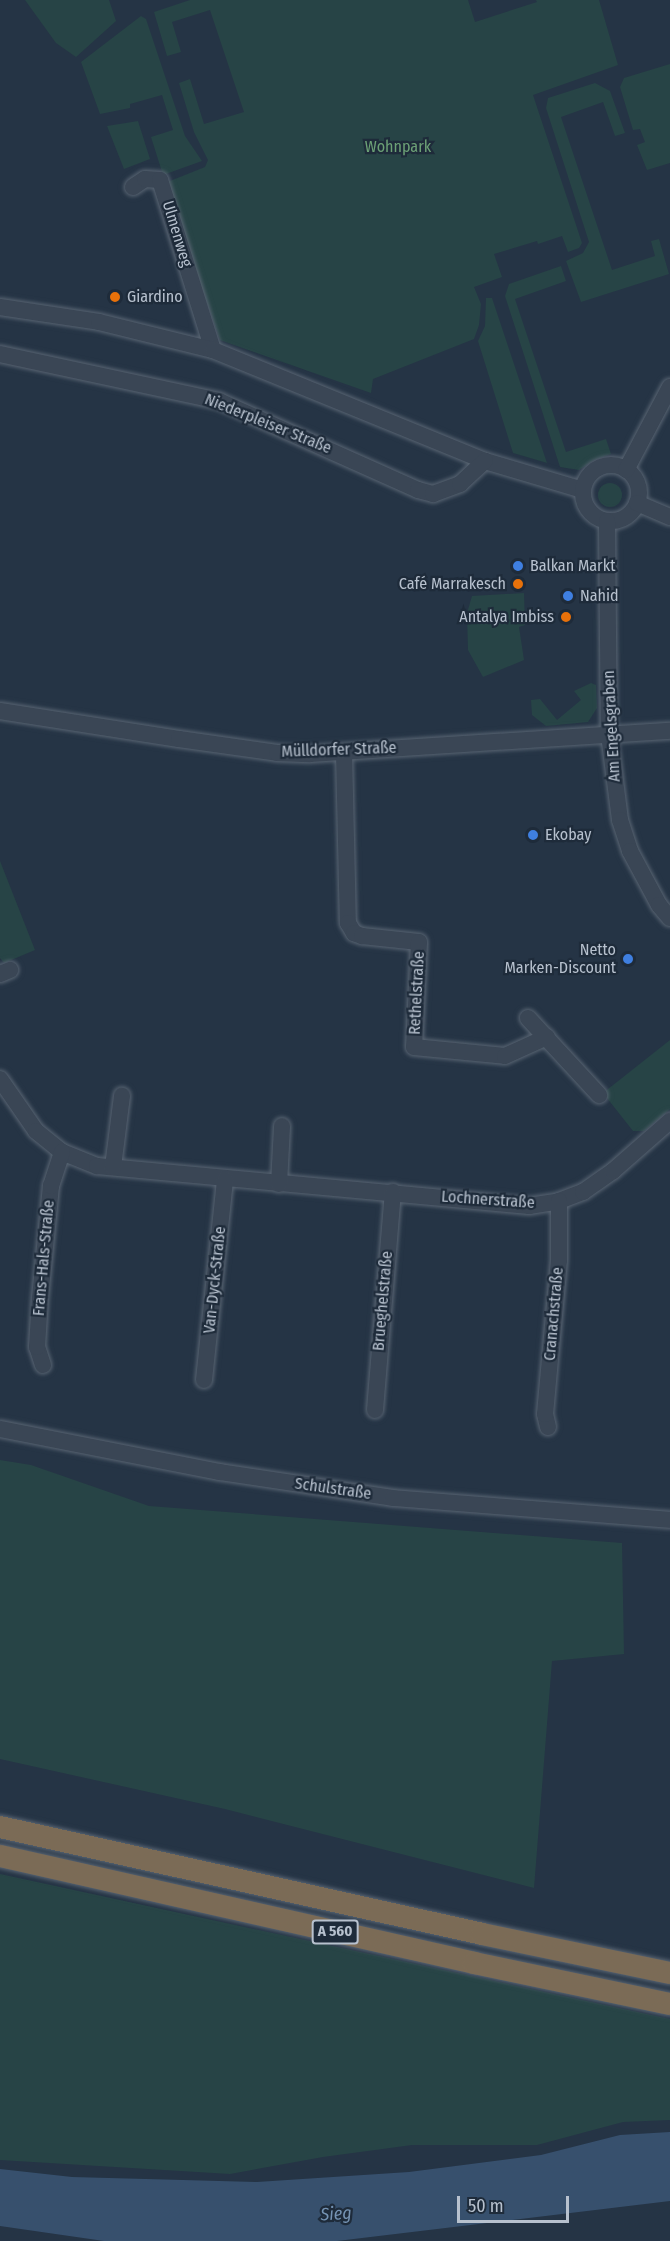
<!DOCTYPE html>
<meta charset="utf-8">
<style>
body{margin:0}
#map{position:relative;width:670px;height:2241px;overflow:hidden;background:#253445;font-family:"Fira Sans Condensed",sans-serif}
div>[style]{position:absolute}
[style*='--x']{left:calc(var(--x)*1px);top:calc(var(--y)*1px);width:calc(var(--w)*1px);rotate:calc(var(--a)*1deg)}
.green>*{inset:0;background:#274446}
.round{border-radius:50%}
.water>*{inset:0;background:#37506d}
.roads{filter:drop-shadow(0 0 2px #586472) drop-shadow(0 0 2px #586472)}
.minor>*{height:16px;margin:-8px;padding:0 8px;transform-origin:8px;border-radius:8px;background:#3a4655}
.minor>.ring{margin:-8px;padding:0;box-sizing:content-box;background:none;border:16px solid #3a4655;border-radius:50%}
.highway>*{height:22px;margin:-11px;padding:0 11px;transform-origin:11px;border-radius:11px;background:#7b6b56}
.dots>*{width:16px;height:16px;translate:-50% -50%;box-sizing:border-box;border:3px solid #1e2b3a;border-radius:50%}
span{translate:-50% -50%;white-space:nowrap;text-align:center;line-height:1.15;-webkit-text-stroke:4.5px #1e2b3a;paint-order:stroke}
.shield-label span{padding:2px 4px;background:#1e2b3a;border:2px solid;border-radius:4px;-webkit-text-stroke-width:0}
.shield-label{font-size:15px;color:#b7c1ce;font-weight:700}
.park-label{font-size:16px;color:#6ca176}
.street-label{font-size:16px;color:#b7c1ce}
.poi-label{font-size:16px;color:#b7c1ce}
.left{translate:0 -50%;text-align:left}
.right{translate:-100% -50%;text-align:right}
.water-label{font-size:18px;color:#7593b3;font-style:italic}
.scale{position:absolute;left:457px;top:2196px;width:112px;height:27px;box-sizing:border-box;border:3px solid #b7c1ce;border-top:0;padding-left:8px;font-size:18px;line-height:21px;white-space:nowrap;color:#b7c1ce;-webkit-text-stroke:4px #1e2b3a;paint-order:stroke}
</style>
<div id="map">
<div class="green">
<i style="clip-path:polygon(25px 0,109px 0,116px 21px,76px 57px,56px 43px)"></i>
<i style="clip-path:polygon(190px 0,468px 0,475px 22px,537px 2px,536px 0,599px 0,618px 65px,533px 95px,582px 243px,579px 248px,568px 252px,562px 236px,538px 244px,537px 241px,494px 254px,502px 277px,474px 287px,481px 304px,479px 325px,474px 339px,373px 379px,371px 393px,220px 340px,165px 183px,205px 167px,208px 160px,194px 132px,179px 83px,190px 79px,204px 124px,244px 112px,210px 10px,172px 22px,181px 52px,167px 56px,154px 12px)"></i>
<i style="clip-path:polygon(141px 16px,146px 19px,185px 136px,202px 161px,163px 175px,151px 137px,173px 130px,162px 95px,130px 104px,130px 108px,100px 114px,81px 62px)"></i>
<i style="clip-path:polygon(670px 64px,670px 163px,647px 170px,637px 145px,645px 142px,640px 129px,633px 130px,620px 87px,624px 78px)"></i>
<i style="clip-path:polygon(595px 83px,610px 91px,625px 133px,615px 136px,603px 102px,561px 117px,612px 270px,655px 256px,651px 241px,659px 239px,669px 274px,581px 302px,566px 261px,583px 253px,589px 242px,546px 108px,548px 98px)"></i>
<i style="clip-path:polygon(138px 121px,150px 159px,124px 169px,107px 126px)"></i>
<i style="clip-path:polygon(561px 266px,566px 281px,515px 299px,566px 452px,606px 439px,611px 454px,594px 460px,579px 470px,560px 467px,505px 296px,509px 284px)"></i>
<i style="clip-path:polygon(486px 298px,492px 298px,547px 463px,513px 453px,478px 341px,485px 326px)"></i>
<i class="round" style="left:598px;top:483px;width:24px;height:24px"></i>
<i style="clip-path:polygon(524px 593px,525px 625px,519px 627px,524px 660px,483px 677px,468px 650px,467px 613px,472px 596px)"></i>
<i style="clip-path:polygon(591px 683px,596px 685px,597px 708px,588px 722px,546px 726px,532px 715px,531px 700px,540px 699px,557px 720px,581px 700px,574px 691px)"></i>
<i style="clip-path:polygon(0 861px,35px 950px,4px 963px,0 958px)"></i>
<i style="clip-path:polygon(670px 1040px,670px 1109px,644px 1131px,633px 1131px,603px 1093px)"></i>
<i style="clip-path:polygon(0 1460px,31px 1465px,149px 1506px,622px 1543px,624px 1654px,552px 1661px,534px 1888px,225px 1809px,0 1759px)"></i>
<i style="clip-path:polygon(0 1874px,670px 2019px,670px 2120px,623px 2122px,537px 2145px,412px 2145px,323px 2157px,230px 2174px,0 2160px)"></i>
</div>
<div class="water">
<i style="clip-path:polygon(670px 2132px,670px 2201px,337px 2241px,104px 2241px,0 2226px,0 2169px,72px 2177px,257px 2182px,409px 2172px,541px 2155px,620px 2135px)"></i>
</div>
<div class="roads">
<div class="minor">
<i style="--x:133;--y:187;--w:14;--a:-34"></i>
<i style="--x:145;--y:179;--w:15;--a:4"></i>
<i style="--x:160;--y:180;--w:178;--a:72.7"></i>
<i style="--x:0;--y:307;--w:100;--a:8.6"></i>
<i style="--x:99;--y:322;--w:117;--a:13.8"></i>
<i style="--x:213;--y:350;--w:294;--a:22.2"></i>
<i style="--x:485;--y:461;--w:102;--a:16.5"></i>
<i style="--x:0;--y:354;--w:224;--a:12.1"></i>
<i style="--x:219;--y:401;--w:218;--a:24.1"></i>
<i style="--x:418;--y:490;--w:16;--a:15"></i>
<i style="--x:433;--y:494;--w:29;--a:-20"></i>
<i style="--x:460;--y:484;--w:34;--a:-43"></i>
<i class="ring" style="left:583px;top:465px;width:40px;height:40px"></i>
<i style="--x:626;--y:470;--w:94;--a:-62.1"></i>
<i style="--x:637;--y:503;--w:36;--a:23"></i>
<i style="--x:607;--y:521;--w:213;--a:89.5"></i>
<i style="--x:609;--y:734;--w:87;--a:82.7"></i>
<i style="--x:620;--y:820;--w:33;--a:72"></i>
<i style="--x:630;--y:851;--w:61;--a:61.8"></i>
<i style="--x:659;--y:905;--w:17;--a:50"></i>
<i style="--x:0;--y:711;--w:181;--a:8.9"></i>
<i style="--x:179;--y:739;--w:99;--a:8.1"></i>
<i style="--x:277;--y:753;--w:33;--a:2"></i>
<i style="--x:310;--y:754;--w:361;--a:-3.7"></i>
<i style="--x:344;--y:752;--w:171;--a:88.7"></i>
<i style="--x:348;--y:923;--w:12;--a:59"></i>
<i style="--x:354;--y:933;--w:9;--a:21"></i>
<i style="--x:362;--y:936;--w:57;--a:6"></i>
<i style="--x:419;--y:942;--w:105;--a:92.7"></i>
<i style="--x:414;--y:1047;--w:91;--a:5.6"></i>
<i style="--x:505;--y:1056;--w:46;--a:-24.3"></i>
<i style="--x:0;--y:974;--w:11;--a:-22"></i>
<i style="--x:528;--y:1018;--w:105;--a:47.3"></i>
<i style="--x:0;--y:1079;--w:63;--a:55.3"></i>
<i style="--x:36;--y:1131;--w:33;--a:39"></i>
<i style="--x:62;--y:1152;--w:38;--a:22"></i>
<i style="--x:97;--y:1166;--w:434;--a:5.3"></i>
<i style="--x:529;--y:1206;--w:30;--a:-9"></i>
<i style="--x:559;--y:1201;--w:26;--a:-21"></i>
<i style="--x:583;--y:1192;--w:37;--a:-35"></i>
<i style="--x:613;--y:1171;--w:76;--a:-41.3"></i>
<i style="--x:113;--y:1167;--w:72;--a:-82.8"></i>
<i style="--x:279;--y:1184;--w:58;--a:-87"></i>
<i style="--x:43;--y:1365;--w:19;--a:-108"></i>
<i style="--x:37;--y:1347;--w:49;--a:-86.5"></i>
<i style="--x:40;--y:1298;--w:113;--a:-84.4"></i>
<i style="--x:51;--y:1186;--w:36;--a:-72"></i>
<i style="--x:204;--y:1380;--w:202;--a:-84"></i>
<i style="--x:375;--y:1410;--w:219;--a:-85.3"></i>
<i style="--x:548;--y:1427;--w:13;--a:-103"></i>
<i style="--x:545;--y:1414;--w:155;--a:-84.8"></i>
<i style="--x:559;--y:1260;--w:59;--a:-90"></i>
<i style="--x:0;--y:1429;--w:224;--a:11.1"></i>
<i style="--x:220;--y:1472;--w:175;--a:8.5"></i>
<i style="--x:393;--y:1498;--w:278;--a:4.5"></i>
</div>
<div class="highway">
<i style="--x:0;--y:1827;--w:494;--a:12.5"></i>
<i style="--x:482;--y:1934;--w:192;--a:11.7"></i>
<i style="--x:0;--y:1856;--w:486;--a:12.7"></i>
<i style="--x:474;--y:1963;--w:200;--a:11.8"></i>
</div>
</div>
<div class="dots">
<i style="left:115px;top:297px;background:#e8710a"></i>
<i style="left:518px;top:566px;background:#3f7fe0"></i>
<i style="left:518px;top:584px;background:#e8710a"></i>
<i style="left:568px;top:596px;background:#3f7fe0"></i>
<i style="left:566px;top:617px;background:#e8710a"></i>
<i style="left:533px;top:835px;background:#3f7fe0"></i>
<i style="left:628px;top:959px;background:#3f7fe0"></i>
</div>
<div class="shield-label">
<span style="left:335px;top:1932px">A 560</span>
</div>
<div class="park-label">
<span style="left:398px;top:147px">Wohnpark</span>
</div>
<div class="street-label">
<span style="left:177px;top:234px;rotate:73deg">Ulmenweg</span>
<span style="left:268px;top:424px;rotate:22deg">Niederpleiser Straße</span>
<span style="left:612px;top:726px;rotate:-93deg">Am Engelsgraben</span>
<span style="left:339px;top:750px;rotate:-2deg">Mülldorfer Straße</span>
<span style="left:417px;top:993px;rotate:-87deg">Rethelstraße</span>
<span style="left:488px;top:1200px;rotate:4deg">Lochnerstraße</span>
<span style="left:44px;top:1258px;rotate:-85deg">Frans-Hals-Straße</span>
<span style="left:215px;top:1280px;rotate:-84deg">Van-Dyck-Straße</span>
<span style="left:383px;top:1301px;rotate:-85deg">Brueghelstraße</span>
<span style="left:554px;top:1314px;rotate:-85deg">Cranachstraße</span>
<span style="left:333px;top:1489px;rotate:8deg">Schulstraße</span>
</div>
<div class="poi-label">
<span class="left" style="left:127px;top:297px">Giardino</span>
<span class="left" style="left:530px;top:566px">Balkan Markt</span>
<span class="right" style="left:506px;top:584px">Café Marrakesch</span>
<span class="left" style="left:580px;top:596px">Nahid</span>
<span class="right" style="left:554px;top:617px">Antalya Imbiss</span>
<span class="left" style="left:545px;top:835px">Ekobay</span>
<span class="right" style="left:616px;top:959px">Netto<br>Marken-Discount</span>
</div>
<div class="water-label">
<span style="left:336px;top:2214px;rotate:-3deg">Sieg</span>
</div>
<div class="scale">50 m</div>
</div>
